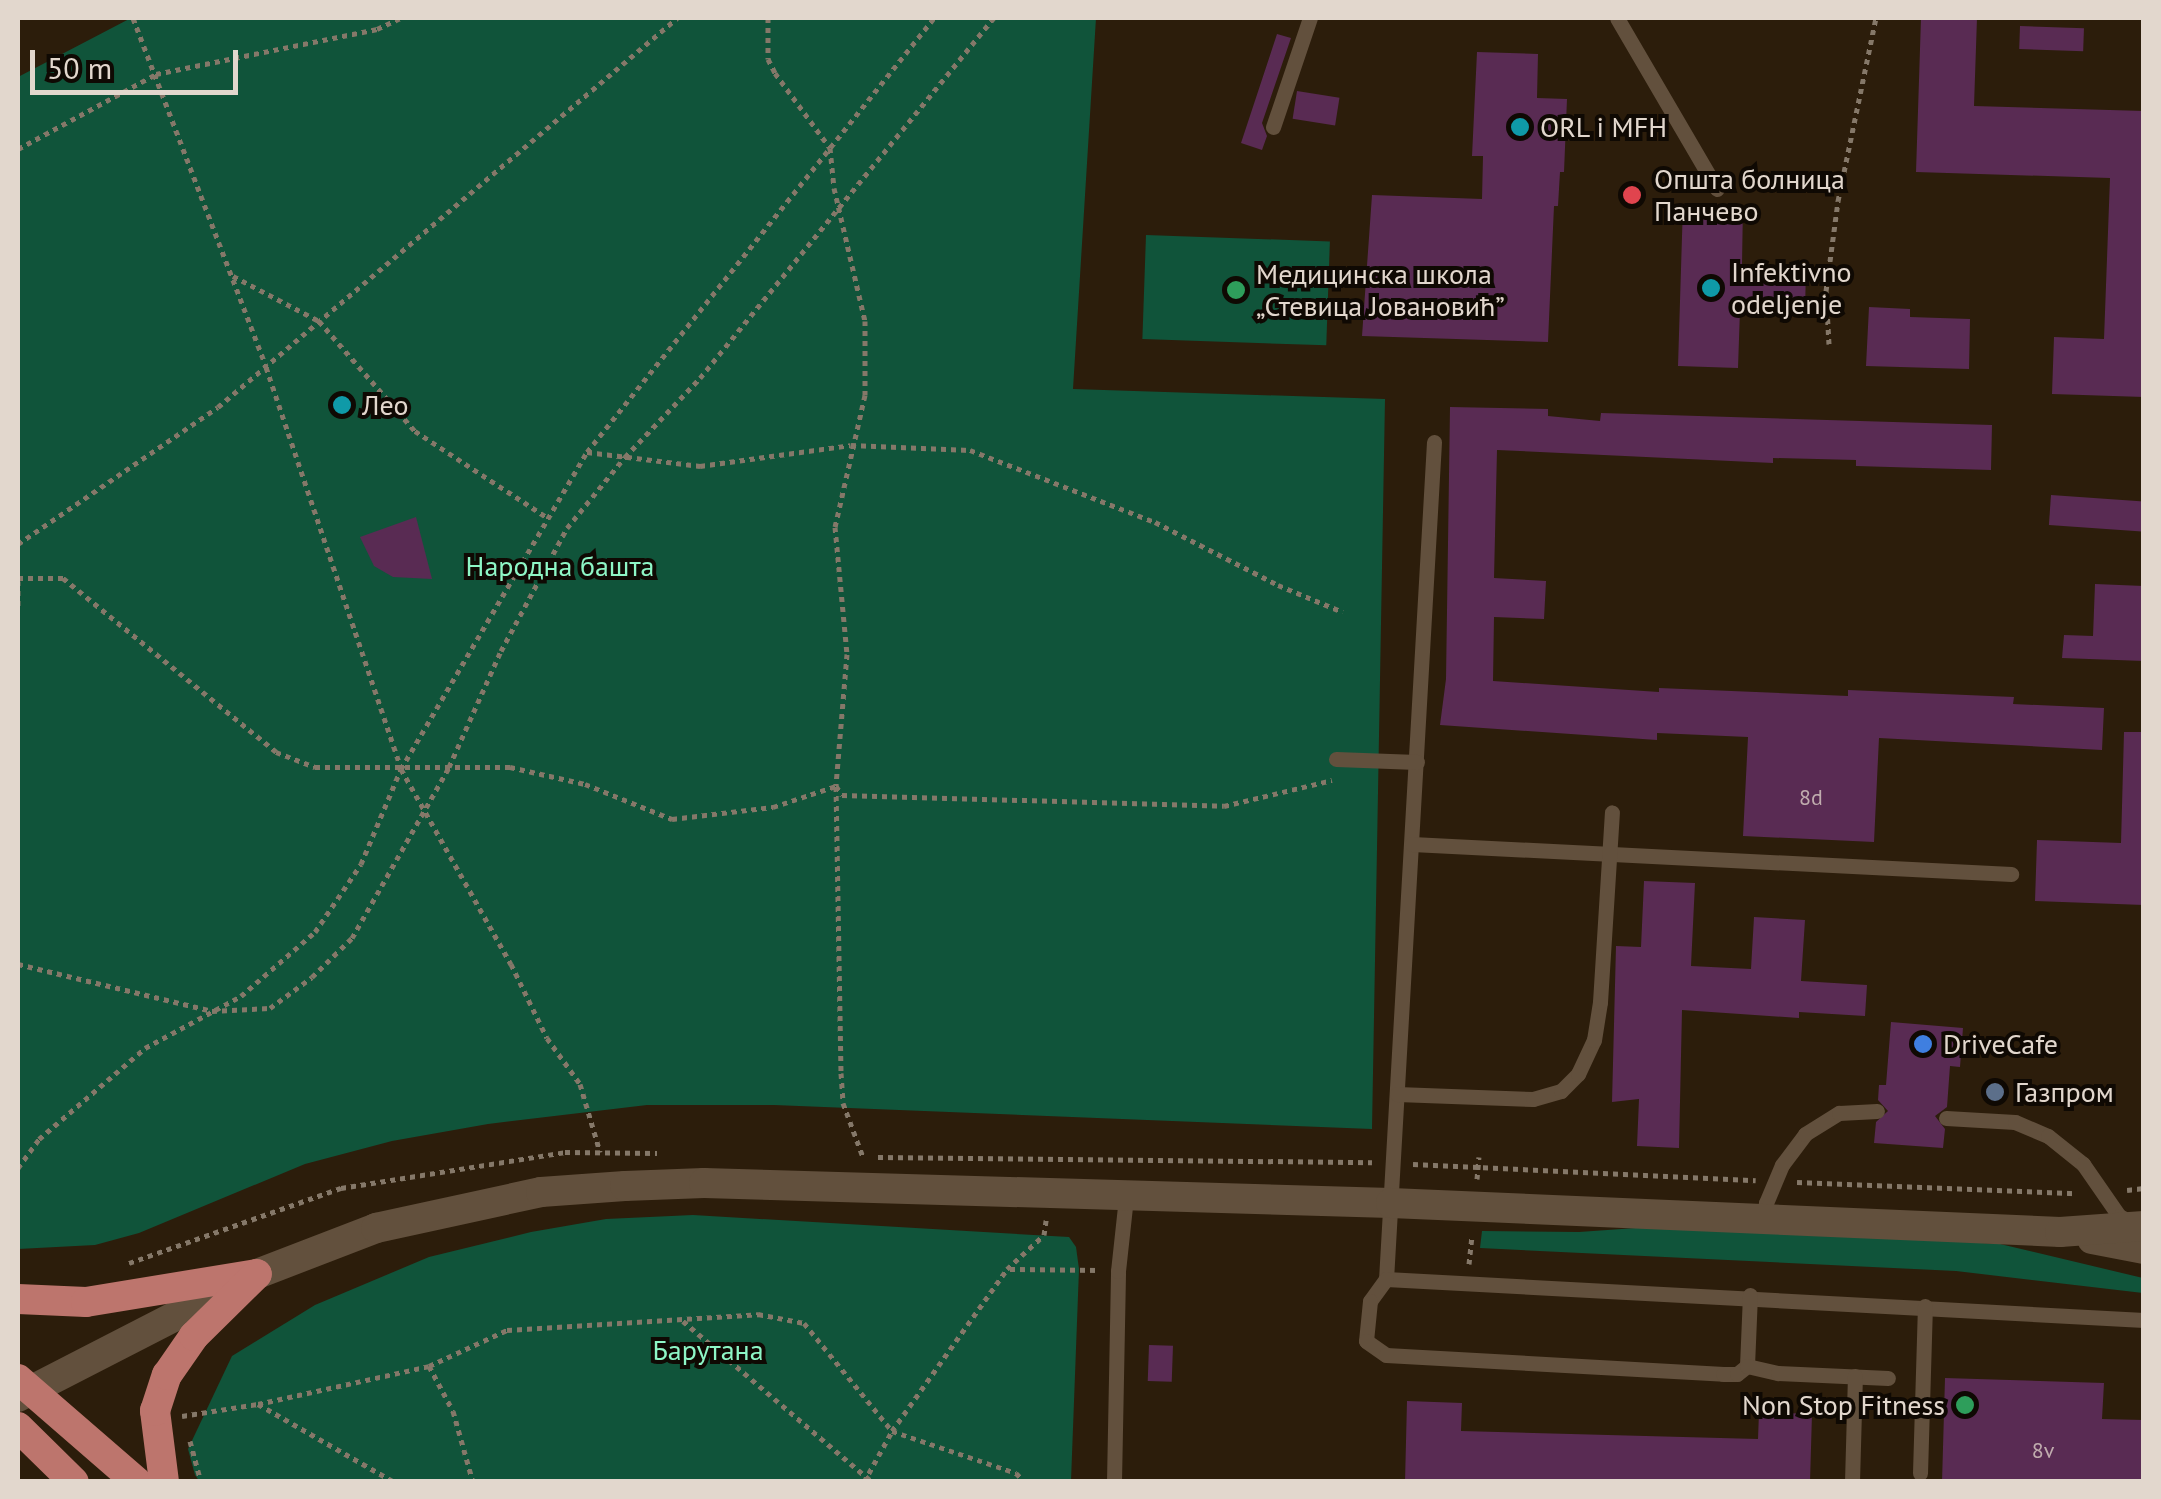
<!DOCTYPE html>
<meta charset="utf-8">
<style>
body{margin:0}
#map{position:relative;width:2161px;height:1499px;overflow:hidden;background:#2c1d0b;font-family:"PT Sans",sans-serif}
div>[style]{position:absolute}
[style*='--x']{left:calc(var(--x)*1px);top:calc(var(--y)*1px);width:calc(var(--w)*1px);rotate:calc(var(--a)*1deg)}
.green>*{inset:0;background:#10543a;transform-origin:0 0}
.building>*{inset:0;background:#592b53;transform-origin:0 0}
.path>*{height:5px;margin-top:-2.5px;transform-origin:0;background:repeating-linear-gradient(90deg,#857869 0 5px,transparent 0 10px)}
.lane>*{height:15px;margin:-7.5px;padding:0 7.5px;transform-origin:7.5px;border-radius:7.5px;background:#62503d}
.secondary>*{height:30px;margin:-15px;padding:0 15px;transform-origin:15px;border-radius:15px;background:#62503d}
.primary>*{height:30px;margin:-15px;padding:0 15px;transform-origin:15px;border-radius:15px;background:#bd756d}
.dots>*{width:28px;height:28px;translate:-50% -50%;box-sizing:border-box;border:5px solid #0f0903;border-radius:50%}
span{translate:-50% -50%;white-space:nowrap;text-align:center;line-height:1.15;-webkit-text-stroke:8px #0f0903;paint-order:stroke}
.number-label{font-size:22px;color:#c0acae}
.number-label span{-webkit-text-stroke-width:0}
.poi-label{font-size:28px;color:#e2d7cd}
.left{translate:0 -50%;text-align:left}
.right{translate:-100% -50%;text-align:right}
.park-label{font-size:28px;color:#8ef6c6}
.frame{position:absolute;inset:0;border:20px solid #e2d7cd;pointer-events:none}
.scale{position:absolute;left:30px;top:50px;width:208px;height:45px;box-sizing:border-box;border:5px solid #e2d7cd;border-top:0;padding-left:12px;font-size:30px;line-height:35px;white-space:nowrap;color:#e2d7cd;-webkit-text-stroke:8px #0f0903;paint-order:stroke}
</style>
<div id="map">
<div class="green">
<i style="clip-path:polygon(131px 18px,1096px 18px,1073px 389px,1385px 399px,1372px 1129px,774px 1105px,647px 1105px,488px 1124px,392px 1141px,305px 1164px,139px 1233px,95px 1245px,18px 1249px,18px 77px)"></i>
<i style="left:1146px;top:235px;width:184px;height:104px;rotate:2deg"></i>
<i style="clip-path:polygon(693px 1215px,1069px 1237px,1076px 1247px,1079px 1269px,1071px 1481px,200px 1482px,195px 1475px,188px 1449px,232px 1356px,315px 1305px,429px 1257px,531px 1232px,606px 1219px)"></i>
<i style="clip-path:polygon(1664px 1226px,2000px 1244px,2143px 1278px,2143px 1293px,1956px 1271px,1480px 1248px,1482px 1231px,1579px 1232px)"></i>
</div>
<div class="building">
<i style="clip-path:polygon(1921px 18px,1977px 18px,1974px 106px,2144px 111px,2144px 397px,2052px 394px,2054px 337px,2104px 339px,2110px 178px,1916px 172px)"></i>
<i style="left:2020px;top:26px;width:64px;height:23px;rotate:2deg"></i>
<i style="clip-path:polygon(1277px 34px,1291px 38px,1262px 123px,1267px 136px,1262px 150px,1241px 143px)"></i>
<i style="clip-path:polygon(1477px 52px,1538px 54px,1537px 98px,1567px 99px,1564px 172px,1560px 172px,1558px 206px,1554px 206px,1548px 342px,1362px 336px,1372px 195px,1482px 199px,1483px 156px,1472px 156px)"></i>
<i style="left:1297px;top:91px;width:43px;height:28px;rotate:9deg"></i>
<i style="clip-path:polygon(1683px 204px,1743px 205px,1742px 265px,1806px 267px,1805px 312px,1740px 310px,1738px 368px,1678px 366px)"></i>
<i style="clip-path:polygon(1869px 307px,1910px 309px,1910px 317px,1970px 319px,1969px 369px,1866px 366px)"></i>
<i style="clip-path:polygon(1450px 407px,1548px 409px,1548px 416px,1600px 421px,1601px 413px,1992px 425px,1991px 470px,1856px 466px,1856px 460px,1773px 458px,1773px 463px,1497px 450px,1494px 578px,1546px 581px,1544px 619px,1494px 617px,1493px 681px,1659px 692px,1659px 688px,1848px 696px,1848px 690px,2014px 697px,2013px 704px,2104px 708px,2102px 750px,1879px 738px,1874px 842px,1743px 836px,1748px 737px,1657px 733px,1657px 740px,1440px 725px,1446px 679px)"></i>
<i style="left:2051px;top:495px;width:93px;height:30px;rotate:4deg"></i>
<i style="clip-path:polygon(416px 517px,432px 579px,393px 577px,374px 566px,360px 537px)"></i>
<i style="clip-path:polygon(2095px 584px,2144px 586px,2144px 661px,2062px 658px,2064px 635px,2093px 636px)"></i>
<i style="clip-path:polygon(2124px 732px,2144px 732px,2144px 905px,2035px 901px,2037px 840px,2121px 843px)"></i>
<i style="clip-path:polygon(1644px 881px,1695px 883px,1691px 966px,1751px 969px,1754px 917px,1805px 920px,1801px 981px,1867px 985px,1865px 1016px,1799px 1012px,1799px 1018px,1682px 1010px,1679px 1148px,1637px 1146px,1639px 1099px,1612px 1102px,1616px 946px,1641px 947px)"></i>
<i style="clip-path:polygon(1891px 1022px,1963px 1028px,1960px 1067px,1950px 1066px,1947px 1107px,1935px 1116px,1945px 1129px,1943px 1148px,1874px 1143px,1876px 1122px,1888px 1111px,1878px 1100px,1879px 1085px,1886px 1085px)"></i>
<i style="left:1149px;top:1345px;width:24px;height:36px;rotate:2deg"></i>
<i style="clip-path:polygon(1945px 1378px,2104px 1383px,2102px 1419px,2144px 1420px,2144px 1482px,1942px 1482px)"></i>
<i style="clip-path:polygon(1407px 1401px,1462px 1403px,1461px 1431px,1758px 1439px,1759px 1412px,1812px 1414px,1810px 1482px,1405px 1482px)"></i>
</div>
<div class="path">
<i style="--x:133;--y:18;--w:373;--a:69.1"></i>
<i style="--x:266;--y:367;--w:424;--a:71.4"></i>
<i style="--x:401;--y:769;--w:224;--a:60.6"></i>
<i style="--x:511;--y:964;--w:82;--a:64.1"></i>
<i style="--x:547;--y:1038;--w:57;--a:54.3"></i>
<i style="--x:580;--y:1084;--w:71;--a:73.6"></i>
<i style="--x:768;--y:18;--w:41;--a:90"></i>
<i style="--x:768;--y:59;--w:16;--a:63"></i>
<i style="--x:775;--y:73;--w:93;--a:53.7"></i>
<i style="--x:830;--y:148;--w:40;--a:84.3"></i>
<i style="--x:834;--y:188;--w:137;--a:76.9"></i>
<i style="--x:865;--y:321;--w:74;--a:90"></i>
<i style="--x:865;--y:395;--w:135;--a:102.8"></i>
<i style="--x:835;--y:527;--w:128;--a:84.6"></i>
<i style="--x:847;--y:654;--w:132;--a:94.8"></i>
<i style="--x:836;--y:786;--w:287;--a:89"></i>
<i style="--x:841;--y:1073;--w:30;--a:86"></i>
<i style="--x:843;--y:1103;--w:58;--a:69.7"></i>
<i style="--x:18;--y:149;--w:157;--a:-28.5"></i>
<i style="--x:156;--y:74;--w:226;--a:-11.5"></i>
<i style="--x:377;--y:29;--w:26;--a:-25"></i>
<i style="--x:233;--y:276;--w:97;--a:27.6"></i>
<i style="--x:319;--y:321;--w:146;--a:48.9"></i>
<i style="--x:415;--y:431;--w:159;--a:33.2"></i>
<i style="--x:1829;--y:344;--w:53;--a:-93.2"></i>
<i style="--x:1826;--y:291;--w:91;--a:-82.4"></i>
<i style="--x:1838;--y:201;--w:187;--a:-78.3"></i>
<i style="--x:587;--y:452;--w:114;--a:7.1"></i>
<i style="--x:700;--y:466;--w:152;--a:-7.9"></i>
<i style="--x:851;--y:445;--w:119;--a:2.4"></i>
<i style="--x:970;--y:450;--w:199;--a:21.3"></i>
<i style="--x:1155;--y:522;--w:138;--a:27.1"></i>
<i style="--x:1278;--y:585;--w:70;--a:22.6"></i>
<i style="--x:18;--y:544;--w:242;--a:-34.4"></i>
<i style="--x:218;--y:407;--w:602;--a:-40.28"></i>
<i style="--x:18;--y:578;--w:45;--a:0"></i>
<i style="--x:63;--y:578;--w:275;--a:39.2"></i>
<i style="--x:276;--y:752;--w:42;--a:21"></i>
<i style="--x:315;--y:767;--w:195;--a:0"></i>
<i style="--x:510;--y:767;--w:77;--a:12.8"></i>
<i style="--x:585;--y:784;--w:94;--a:21.9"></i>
<i style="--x:672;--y:819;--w:102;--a:-6.8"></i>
<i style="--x:773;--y:807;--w:66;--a:-18.4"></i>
<i style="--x:836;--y:786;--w:11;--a:56"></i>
<i style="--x:842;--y:795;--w:382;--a:1.6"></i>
<i style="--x:1224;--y:806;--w:111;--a:-13.5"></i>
<i style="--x:18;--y:581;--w:25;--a:90"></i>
<i style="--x:18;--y:964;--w:200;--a:13.6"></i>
<i style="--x:212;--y:1011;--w:58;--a:-3"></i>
<i style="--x:270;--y:1008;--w:52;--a:-36.4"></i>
<i style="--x:312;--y:977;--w:56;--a:-44.3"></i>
<i style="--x:352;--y:938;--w:197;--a:-60.4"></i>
<i style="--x:449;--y:767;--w:127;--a:-65.9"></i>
<i style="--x:501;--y:651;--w:140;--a:-61.8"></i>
<i style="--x:567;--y:528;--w:92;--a:-50.8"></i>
<i style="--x:625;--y:457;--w:109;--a:-46.5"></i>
<i style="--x:700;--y:378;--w:465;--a:-50.8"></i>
<i style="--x:878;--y:1157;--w:494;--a:0.6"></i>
<i style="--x:1413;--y:1164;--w:343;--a:2.7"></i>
<i style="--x:18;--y:1168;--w:36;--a:-54"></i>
<i style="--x:39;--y:1139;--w:140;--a:-40.6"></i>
<i style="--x:145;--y:1048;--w:109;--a:-28.4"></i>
<i style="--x:241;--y:996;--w:98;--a:-40.9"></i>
<i style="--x:315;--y:932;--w:82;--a:-55.9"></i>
<i style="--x:361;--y:864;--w:103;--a:-67.2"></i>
<i style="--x:401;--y:769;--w:368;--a:-59.6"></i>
<i style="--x:587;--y:452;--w:556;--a:-51.36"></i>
<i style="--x:1477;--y:1179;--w:22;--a:-85"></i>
<i style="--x:1797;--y:1182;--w:279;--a:2.3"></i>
<i style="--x:2127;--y:1190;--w:17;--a:-7"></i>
<i style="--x:129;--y:1263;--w:225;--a:-19.5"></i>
<i style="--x:341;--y:1188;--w:227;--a:-9.1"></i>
<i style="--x:565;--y:1152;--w:92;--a:0.6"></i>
<i style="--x:1469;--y:1264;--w:29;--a:-84"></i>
<i style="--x:1010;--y:1269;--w:89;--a:0.6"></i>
<i style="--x:683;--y:1321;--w:248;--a:40.4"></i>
<i style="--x:429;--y:1366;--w:51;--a:61.9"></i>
<i style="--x:453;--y:1411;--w:74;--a:74.3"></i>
<i style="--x:258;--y:1404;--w:175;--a:-12.5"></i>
<i style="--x:429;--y:1366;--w:86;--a:-24.8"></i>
<i style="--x:507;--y:1330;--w:252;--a:-3.6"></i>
<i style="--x:758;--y:1314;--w:47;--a:11.1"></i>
<i style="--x:804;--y:1323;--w:139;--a:50.8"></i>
<i style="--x:892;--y:1431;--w:131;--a:18.7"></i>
<i style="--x:1016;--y:1473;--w:13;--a:45"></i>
<i style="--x:182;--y:1416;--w:77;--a:-9"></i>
<i style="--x:258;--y:1404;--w:157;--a:29.8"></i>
<i style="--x:190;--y:1441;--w:42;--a:75"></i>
<i style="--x:864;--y:1482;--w:58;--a:-61.2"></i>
<i style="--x:892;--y:1431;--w:199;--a:-54.6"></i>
<i style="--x:1007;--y:1269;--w:50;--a:-42.6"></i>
<i style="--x:1044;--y:1235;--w:15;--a:-82"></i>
</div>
<div class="lane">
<i style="--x:1617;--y:18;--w:198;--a:59.7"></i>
<i style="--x:1273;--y:127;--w:115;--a:-71.3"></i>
<i style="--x:1434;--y:442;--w:838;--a:93.28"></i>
<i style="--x:1386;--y:1279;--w:759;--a:3.1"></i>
<i style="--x:1336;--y:759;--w:81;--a:2.1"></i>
<i style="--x:1412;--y:844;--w:600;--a:2.87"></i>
<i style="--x:1397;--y:1094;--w:136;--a:2.1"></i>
<i style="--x:1533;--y:1099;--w:29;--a:-16"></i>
<i style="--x:1561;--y:1091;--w:24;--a:-45"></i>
<i style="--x:1578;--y:1074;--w:38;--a:-65"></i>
<i style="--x:1594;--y:1040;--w:38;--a:-81"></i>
<i style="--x:1600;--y:1002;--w:190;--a:-86.4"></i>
<i style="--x:1946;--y:1118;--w:69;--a:3.3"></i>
<i style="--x:2015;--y:1122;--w:36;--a:23"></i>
<i style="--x:2048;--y:1136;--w:45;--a:38.7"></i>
<i style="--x:2083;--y:1164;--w:63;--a:55.3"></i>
<i style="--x:2119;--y:1216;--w:13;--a:27"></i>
<i style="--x:1765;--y:1216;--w:13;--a:-86"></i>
<i style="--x:1766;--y:1203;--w:41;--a:-67.2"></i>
<i style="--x:1782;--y:1165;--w:39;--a:-53"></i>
<i style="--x:1805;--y:1134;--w:40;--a:-32"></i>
<i style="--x:1839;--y:1113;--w:38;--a:-3"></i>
<i style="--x:1386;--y:1279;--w:27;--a:126"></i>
<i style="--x:1370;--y:1301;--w:40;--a:95.7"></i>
<i style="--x:1366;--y:1341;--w:24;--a:35"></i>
<i style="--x:1386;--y:1355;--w:338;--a:3.2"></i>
<i style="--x:1723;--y:1374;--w:14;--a:0"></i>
<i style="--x:1737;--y:1374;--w:13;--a:-39"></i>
<i style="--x:1747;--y:1366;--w:71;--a:-87.6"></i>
<i style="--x:1747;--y:1366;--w:32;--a:13"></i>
<i style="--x:1778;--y:1373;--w:110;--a:2.6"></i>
<i style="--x:1920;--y:1473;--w:167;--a:-88.3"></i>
<i style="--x:1114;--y:1482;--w:211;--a:-88.9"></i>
<i style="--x:1118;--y:1271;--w:74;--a:-83.8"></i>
<i style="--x:1852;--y:1482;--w:106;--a:-88.4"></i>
</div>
<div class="secondary">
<i style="--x:2092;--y:1239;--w:53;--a:10.9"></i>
<i style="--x:18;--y:1397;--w:269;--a:-27.2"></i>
<i style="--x:257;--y:1274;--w:128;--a:-21.1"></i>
<i style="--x:376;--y:1228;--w:169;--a:-12.3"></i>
<i style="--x:541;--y:1192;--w:84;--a:-4.1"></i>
<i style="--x:625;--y:1186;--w:79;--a:-2.2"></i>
<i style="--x:704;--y:1183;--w:687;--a:1.67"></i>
<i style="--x:1391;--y:1203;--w:670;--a:2.48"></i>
<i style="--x:2060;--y:1232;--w:84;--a:-4.1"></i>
</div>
<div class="primary">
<i style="--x:18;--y:1299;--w:68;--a:2.5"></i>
<i style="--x:86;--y:1302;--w:173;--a:-9.3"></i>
<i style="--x:18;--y:1379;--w:157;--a:40.9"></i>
<i style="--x:18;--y:1427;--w:78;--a:44.5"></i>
<i style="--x:164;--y:1482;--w:72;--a:-97.2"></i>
<i style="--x:155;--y:1411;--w:38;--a:-72"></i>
<i style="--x:167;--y:1375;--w:47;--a:-55.3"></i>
<i style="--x:194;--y:1336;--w:88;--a:-44.5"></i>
</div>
<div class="dots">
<i style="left:1520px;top:127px;background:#0f9aa8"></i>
<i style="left:1632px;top:195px;background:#e0444e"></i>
<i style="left:1711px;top:288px;background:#0f9aa8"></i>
<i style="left:1236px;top:290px;background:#2e9e5b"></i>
<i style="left:342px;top:405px;background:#0f9aa8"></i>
<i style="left:1923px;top:1044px;background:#3f7fe0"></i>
<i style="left:1995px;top:1092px;background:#5c6f8a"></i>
<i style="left:1965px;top:1405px;background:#2e9e5b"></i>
</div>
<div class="number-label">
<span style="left:1811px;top:798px">8d</span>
<span style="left:2043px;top:1451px">8v</span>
</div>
<div class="poi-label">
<span class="left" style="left:1540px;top:127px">ORL i MFH</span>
<span class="left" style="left:1654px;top:195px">Општа болница<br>Панчево</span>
<span class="left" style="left:1731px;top:288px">Infektivno<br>odeljenje</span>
<span class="left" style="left:1256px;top:290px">Медицинска школа<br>„Стевица Јовановић”</span>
<span class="left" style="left:362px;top:405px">Лео</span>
<span class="left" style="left:1943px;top:1044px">DriveCafe</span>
<span class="left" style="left:2015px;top:1092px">Газпром</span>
<span class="right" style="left:1945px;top:1405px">Non Stop Fitness</span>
</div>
<div class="park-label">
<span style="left:560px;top:566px">Народна башта</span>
<span style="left:708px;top:1350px">Барутана</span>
</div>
<div class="frame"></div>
<div class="scale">50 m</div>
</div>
